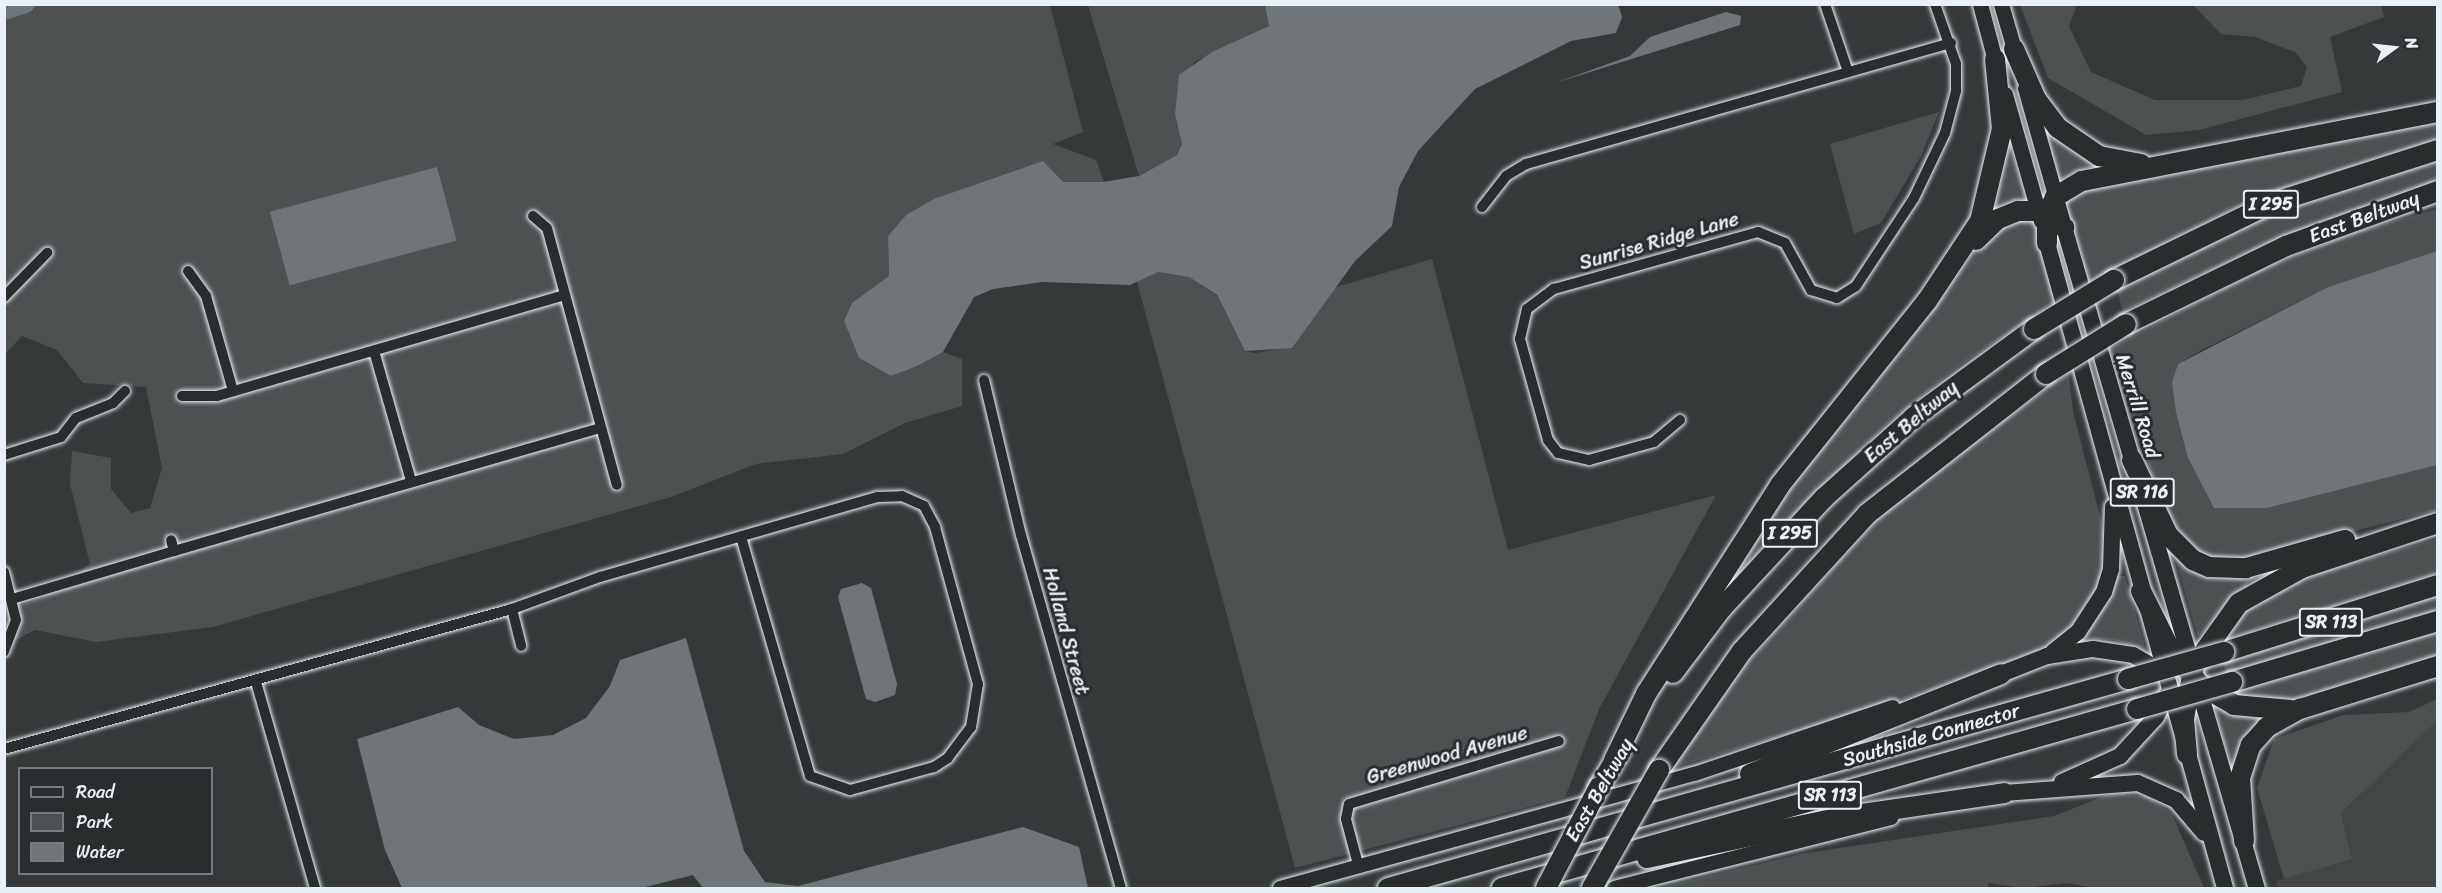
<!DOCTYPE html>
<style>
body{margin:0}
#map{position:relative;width:2442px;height:893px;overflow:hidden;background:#35393a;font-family:Sriracha,sans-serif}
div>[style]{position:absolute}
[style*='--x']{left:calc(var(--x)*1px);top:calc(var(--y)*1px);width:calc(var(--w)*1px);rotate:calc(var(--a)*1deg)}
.built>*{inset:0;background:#424647}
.green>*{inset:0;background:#4d5152}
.water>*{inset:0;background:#707579;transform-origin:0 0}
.river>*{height:18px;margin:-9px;padding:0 9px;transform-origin:9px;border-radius:9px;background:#707579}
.roads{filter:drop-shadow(0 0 2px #e8f1f8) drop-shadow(0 0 2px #e8f1f8)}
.minor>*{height:10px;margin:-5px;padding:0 5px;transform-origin:5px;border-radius:5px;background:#2a2d2e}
.tertiary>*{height:14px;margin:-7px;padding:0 7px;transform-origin:7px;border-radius:7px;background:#2a2d2e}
.secondary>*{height:15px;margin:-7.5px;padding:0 7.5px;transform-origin:7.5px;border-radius:7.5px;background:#2a2d2e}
.primary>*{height:16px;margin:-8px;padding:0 8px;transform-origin:8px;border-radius:8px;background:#2a2d2e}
.motorway>*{height:20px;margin:-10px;padding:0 10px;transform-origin:10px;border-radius:10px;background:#2a2d2e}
.bridges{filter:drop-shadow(0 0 2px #e8f1f8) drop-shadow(0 0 2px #e8f1f8)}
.motorway-bridge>*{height:20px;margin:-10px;padding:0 10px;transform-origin:10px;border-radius:10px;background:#2a2d2e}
span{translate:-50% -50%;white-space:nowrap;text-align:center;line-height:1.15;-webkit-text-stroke:6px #2a2d2e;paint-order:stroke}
.shield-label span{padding:2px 4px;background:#2a2d2e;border:2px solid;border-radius:4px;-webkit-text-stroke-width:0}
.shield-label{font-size:18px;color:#e8f1f8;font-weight:700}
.street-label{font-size:20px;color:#e8f1f8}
.frame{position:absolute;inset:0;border:6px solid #e8f1f8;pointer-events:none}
.legend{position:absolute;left:18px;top:767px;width:195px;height:108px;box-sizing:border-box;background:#2a2d2e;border:2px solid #767b7f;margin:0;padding:8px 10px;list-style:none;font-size:18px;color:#e8f1f8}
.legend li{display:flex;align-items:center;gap:12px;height:30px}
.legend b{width:30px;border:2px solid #767b7f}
.north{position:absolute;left:2364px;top:18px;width:60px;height:60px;-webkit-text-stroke:4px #2a2d2e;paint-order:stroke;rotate:75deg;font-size:16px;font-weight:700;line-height:24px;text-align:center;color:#e8f1f8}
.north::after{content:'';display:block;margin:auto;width:21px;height:27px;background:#e8f1f8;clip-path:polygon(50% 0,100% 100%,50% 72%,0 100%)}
</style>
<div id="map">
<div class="built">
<i style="clip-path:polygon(2437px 721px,2437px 888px,2278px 888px,2276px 881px,2352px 859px,2341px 813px)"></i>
</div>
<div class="green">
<i style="clip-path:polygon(5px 5px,1050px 5px,1083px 132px,1053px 144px,1096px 160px,1104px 182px,1063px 182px,906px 215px,888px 236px,889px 276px,868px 291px,844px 321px,859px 358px,891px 376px,943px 352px,962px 359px,962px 406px,905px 423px,843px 454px,756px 464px,671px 497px,213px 627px,96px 642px,35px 630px,5px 645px,5px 610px,43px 598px,90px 564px,70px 484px,72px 451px,111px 458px,111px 489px,131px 513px,150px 508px,162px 468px,146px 387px,83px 383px,57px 350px,22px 336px,5px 354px)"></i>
<i style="clip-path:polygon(1088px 5px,1265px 5px,1270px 26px,1194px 62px,1175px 114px,1182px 144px,1177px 155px,1139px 176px)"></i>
<i style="clip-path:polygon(2020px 5px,2077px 5px,2069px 26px,2091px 72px,2155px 100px,2243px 100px,2301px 86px,2307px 67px,2295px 52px,2255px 37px,2221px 34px,2193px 5px,2381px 5px,2384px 17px,2330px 37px,2342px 92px,2199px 130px,2146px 135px,2048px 78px)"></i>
<i style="clip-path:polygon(1939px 112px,1921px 156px,1881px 223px,1854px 234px,1830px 144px)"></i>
<i style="clip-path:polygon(2437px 115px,2437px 139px,2258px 196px,2086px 283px,2062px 200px,2068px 193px)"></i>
<i style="clip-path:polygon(2042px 124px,2047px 124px,2102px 162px,2058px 180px)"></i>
<i style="clip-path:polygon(2006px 134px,2029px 205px,1989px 217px,2000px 178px)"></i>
<i style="clip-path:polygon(2437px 155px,2437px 183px,2284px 235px,2123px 311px,2116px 288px,2259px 215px)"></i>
<i style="clip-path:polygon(2437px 209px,2437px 251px,2328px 287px,2198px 352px,2178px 364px,2172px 382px,2267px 508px,2437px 465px,2437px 510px,2228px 563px,2196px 553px,2165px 511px,2109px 349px,2261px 270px,2356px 232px)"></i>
<i style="clip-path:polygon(2023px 215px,2036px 222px,2056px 301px,1959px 366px,1888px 423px,1781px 526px,1702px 618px,1731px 567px,1882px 362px,1998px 224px)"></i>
<i style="clip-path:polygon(1432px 259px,1508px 550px,1716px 495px,1600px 707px,1565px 797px,1295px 868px,1136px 278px,1158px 272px,1189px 277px,1217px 296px,1245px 351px,1255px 353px,1292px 347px,1333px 288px)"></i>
<i style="clip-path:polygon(2069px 373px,2073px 412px,2106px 539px,2103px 583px,2067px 635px,2047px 649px,1886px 705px,1672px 768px,1742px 669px,1878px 519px,1915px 485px)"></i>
<i style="clip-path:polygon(2437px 539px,2437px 573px,2211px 644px,2238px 612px,2307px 576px)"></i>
<i style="clip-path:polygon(2178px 553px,2261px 570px,2198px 637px,2175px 557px)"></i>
<i style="clip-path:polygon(2116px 576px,2125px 576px,2146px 651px,2114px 640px,2081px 638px,2103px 609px)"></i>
<i style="clip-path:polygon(2437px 593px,2437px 612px,2226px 674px,2223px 662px)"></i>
<i style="clip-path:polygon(2437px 631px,2437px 658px,2288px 704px,2226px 695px)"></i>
<i style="clip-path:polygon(2437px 699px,2437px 721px,2341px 813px,2352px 859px,2284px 879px,2257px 788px,2274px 739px,2343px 715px,2409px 712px)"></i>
<i style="clip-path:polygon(2214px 707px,2262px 720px,2233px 771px,2232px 769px)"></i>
<i style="clip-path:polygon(2112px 793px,2148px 797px,2172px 814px,2204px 888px,2094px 888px,2067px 883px,2024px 888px,1988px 883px,1989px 888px,1658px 888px,1806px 853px,2054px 816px)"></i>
</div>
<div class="water">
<i style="clip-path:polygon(1265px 5px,1618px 4px,1622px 17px,1616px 33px,1571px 41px,1475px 89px,1418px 151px,1399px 187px,1392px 226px,1355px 261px,1292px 348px,1245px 351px,1217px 295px,1189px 277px,1158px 272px,1130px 285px,1043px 282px,993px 289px,974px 297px,943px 352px,917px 366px,891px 376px,859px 358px,844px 321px,852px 303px,889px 276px,888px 236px,906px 215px,934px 199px,1043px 161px,1063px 182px,1103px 182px,1139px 176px,1177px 155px,1182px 144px,1175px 114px,1179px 75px,1212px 52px,1269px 26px)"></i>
<i style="clip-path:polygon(1726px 12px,1741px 16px,1740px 25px,1555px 83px,1630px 56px,1650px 37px)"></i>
<i style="left:437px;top:167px;width:76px;height:173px;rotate:75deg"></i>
<i style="clip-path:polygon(2437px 251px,2437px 465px,2267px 508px,2214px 508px,2188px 458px,2176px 412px,2172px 382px,2178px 364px,2328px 287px)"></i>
<i style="clip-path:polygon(862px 583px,871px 588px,897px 684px,895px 695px,875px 702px,866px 699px,838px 597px,841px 589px)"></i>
<i style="clip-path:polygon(686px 638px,744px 851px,765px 882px,798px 886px,1023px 827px,1079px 847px,1088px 888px,703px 888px,693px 875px,641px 888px,402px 888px,385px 850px,357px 739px,458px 707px,479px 725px,514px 739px,553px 735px,586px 718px,610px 686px,620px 660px)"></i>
</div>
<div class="river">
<i style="--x:4;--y:11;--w:23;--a:-18"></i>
</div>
<div class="roads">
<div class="minor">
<i style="--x:1825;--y:4;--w:72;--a:71.3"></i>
<i style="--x:1482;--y:207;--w:39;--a:-52"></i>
<i style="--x:1506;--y:176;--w:23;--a:-31"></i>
<i style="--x:1526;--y:164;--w:442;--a:-15.9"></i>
<i style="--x:533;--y:216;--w:18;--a:41"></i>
<i style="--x:547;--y:228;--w:266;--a:74.8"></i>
<i style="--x:188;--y:271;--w:31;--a:54"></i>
<i style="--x:206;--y:296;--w:99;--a:74.1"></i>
<i style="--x:4;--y:297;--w:62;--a:-45.7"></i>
<i style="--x:374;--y:351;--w:135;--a:74.1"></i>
<i style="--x:984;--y:380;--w:159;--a:76.6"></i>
<i style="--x:1021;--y:535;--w:367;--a:74.2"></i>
<i style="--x:182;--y:396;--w:35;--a:0"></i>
<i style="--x:217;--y:396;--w:362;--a:-16.2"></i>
<i style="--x:1680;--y:420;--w:34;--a:140"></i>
<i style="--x:1654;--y:442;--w:67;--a:164.5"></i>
<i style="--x:1589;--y:460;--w:32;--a:-167"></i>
<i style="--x:1558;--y:453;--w:16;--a:-128"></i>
<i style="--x:1548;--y:440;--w:105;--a:-105.5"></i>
<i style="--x:1520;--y:339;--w:31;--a:-77"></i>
<i style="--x:1527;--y:309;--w:34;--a:-37"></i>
<i style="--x:1554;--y:289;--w:212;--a:-15.6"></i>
<i style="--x:1758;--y:232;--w:29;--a:22"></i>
<i style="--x:1785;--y:243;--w:54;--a:61"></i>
<i style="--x:1811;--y:290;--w:27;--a:17"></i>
<i style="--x:1837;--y:298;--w:22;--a:-32"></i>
<i style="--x:1856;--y:286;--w:105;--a:-56.6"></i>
<i style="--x:1914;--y:198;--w:72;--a:-64.5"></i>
<i style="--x:1945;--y:133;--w:43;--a:-75.3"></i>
<i style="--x:1956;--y:91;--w:27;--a:-90"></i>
<i style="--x:1956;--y:64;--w:64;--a:-109.3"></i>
<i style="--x:4;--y:455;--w:60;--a:-17.5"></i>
<i style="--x:61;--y:437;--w:24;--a:-52"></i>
<i style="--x:76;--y:418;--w:40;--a:-22"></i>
<i style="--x:113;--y:403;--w:17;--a:-45"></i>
<i style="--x:174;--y:551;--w:444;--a:-16.1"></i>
<i style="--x:4;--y:572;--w:49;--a:76"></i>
<i style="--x:16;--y:620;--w:34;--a:111"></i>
<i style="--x:12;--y:599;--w:169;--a:-16.5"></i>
<i style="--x:174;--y:551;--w:11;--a:-105"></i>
<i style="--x:512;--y:609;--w:38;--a:76"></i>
<i style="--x:256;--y:682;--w:214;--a:74"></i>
<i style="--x:4;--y:749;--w:527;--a:-15.41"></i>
<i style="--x:512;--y:609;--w:94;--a:-20"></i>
<i style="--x:600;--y:577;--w:289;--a:-16.1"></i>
<i style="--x:878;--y:497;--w:24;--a:-2"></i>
<i style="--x:902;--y:496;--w:24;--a:24"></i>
<i style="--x:924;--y:506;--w:24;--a:62"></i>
<i style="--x:935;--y:527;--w:163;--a:74.7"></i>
<i style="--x:978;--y:684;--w:44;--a:99.2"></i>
<i style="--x:971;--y:727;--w:39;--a:127"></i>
<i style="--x:948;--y:758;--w:17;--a:147"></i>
<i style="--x:934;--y:767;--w:87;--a:164.7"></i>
<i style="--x:850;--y:790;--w:42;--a:-160.7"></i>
<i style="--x:810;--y:776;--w:249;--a:-106.1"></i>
<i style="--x:1359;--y:868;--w:51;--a:-104.9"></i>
<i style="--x:1346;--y:819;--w:15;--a:-79"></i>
<i style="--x:1349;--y:804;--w:219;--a:-16.7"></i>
</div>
<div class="tertiary">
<i style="--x:1280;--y:888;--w:430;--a:-15.4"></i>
<i style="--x:1695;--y:774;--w:209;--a:-18.7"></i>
<i style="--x:1614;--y:888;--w:286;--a:-14.2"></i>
</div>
<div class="secondary">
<i style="--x:1980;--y:4;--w:66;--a:75.1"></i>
<i style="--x:2001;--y:4;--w:57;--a:73.8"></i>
<i style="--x:2025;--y:88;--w:144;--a:74.3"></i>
<i style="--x:2005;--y:94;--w:132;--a:74.2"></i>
</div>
<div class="primary">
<i style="--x:2064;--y:227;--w:256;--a:73.7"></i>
<i style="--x:2047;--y:243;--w:669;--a:74.57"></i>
<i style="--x:2144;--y:500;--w:404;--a:73.8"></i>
<i style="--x:2053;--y:652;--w:32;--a:-39"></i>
<i style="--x:2078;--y:632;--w:48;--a:-57"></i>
<i style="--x:2104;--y:592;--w:24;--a:-73"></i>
<i style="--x:2111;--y:569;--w:62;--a:-88.2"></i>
<i style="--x:2001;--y:674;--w:49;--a:-21.4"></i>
<i style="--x:2047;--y:656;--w:47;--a:-8.7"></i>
<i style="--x:2093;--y:649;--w:40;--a:8.5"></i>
<i style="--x:2133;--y:655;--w:39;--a:30"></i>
<i style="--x:2062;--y:782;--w:64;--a:-24.1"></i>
<i style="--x:2120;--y:756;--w:53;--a:-47.3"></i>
<i style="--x:2156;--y:717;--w:25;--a:-64"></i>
<i style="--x:2004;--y:793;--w:134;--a:-4.3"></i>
<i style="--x:2138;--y:783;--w:42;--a:24.1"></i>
<i style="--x:2176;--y:800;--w:43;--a:49.7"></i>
</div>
<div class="motorway">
<i style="--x:2014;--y:49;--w:55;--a:66.3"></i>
<i style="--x:2036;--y:99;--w:36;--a:53"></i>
<i style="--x:2058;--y:128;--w:50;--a:34.3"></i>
<i style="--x:2099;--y:156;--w:43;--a:10.8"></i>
<i style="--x:1976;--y:240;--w:30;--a:-44"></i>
<i style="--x:1998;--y:219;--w:22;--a:-22"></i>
<i style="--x:2018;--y:211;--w:20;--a:0"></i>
<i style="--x:2038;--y:211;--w:31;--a:32"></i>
<i style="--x:2047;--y:243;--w:27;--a:-90"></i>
<i style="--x:2047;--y:216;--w:21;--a:-67"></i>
<i style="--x:2055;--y:197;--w:31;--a:-31"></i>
<i style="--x:2082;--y:181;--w:363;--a:-11"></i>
<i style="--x:2114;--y:280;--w:176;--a:-26"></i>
<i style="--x:2272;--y:203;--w:174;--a:-17.7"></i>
<i style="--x:2126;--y:324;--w:178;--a:-26"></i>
<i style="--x:2286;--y:246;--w:162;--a:-19.9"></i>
<i style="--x:2132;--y:460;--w:83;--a:64.4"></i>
<i style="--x:2168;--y:535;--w:35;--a:45"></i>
<i style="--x:2193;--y:560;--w:17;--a:24"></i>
<i style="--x:2209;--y:567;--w:37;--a:2"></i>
<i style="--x:2246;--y:568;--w:103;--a:-15.8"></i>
<i style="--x:2141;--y:591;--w:65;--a:63.4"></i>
<i style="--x:2170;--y:649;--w:47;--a:50.2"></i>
<i style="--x:2200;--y:685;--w:39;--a:30"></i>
<i style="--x:2234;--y:705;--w:57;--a:5"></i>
<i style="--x:2224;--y:652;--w:224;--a:-17.4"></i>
<i style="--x:1673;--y:673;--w:81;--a:-53"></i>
<i style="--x:1722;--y:608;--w:150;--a:-47.2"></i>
<i style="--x:1824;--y:498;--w:121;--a:-42"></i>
<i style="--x:1914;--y:417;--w:149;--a:-36.3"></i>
<i style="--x:2232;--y:682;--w:215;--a:-16.5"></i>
<i style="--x:2187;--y:754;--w:36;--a:-95"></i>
<i style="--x:2184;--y:718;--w:53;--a:-79.1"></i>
<i style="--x:2194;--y:666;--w:77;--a:-54.5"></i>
<i style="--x:2239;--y:603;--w:72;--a:-29.1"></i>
<i style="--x:2302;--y:568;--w:143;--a:-18.3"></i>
<i style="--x:1614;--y:760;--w:73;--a:-64.1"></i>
<i style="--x:1646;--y:694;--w:248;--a:-57.3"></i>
<i style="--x:1780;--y:485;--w:236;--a:-51.4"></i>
<i style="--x:1927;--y:301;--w:96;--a:-56.5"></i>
<i style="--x:1980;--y:221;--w:95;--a:-76.6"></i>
<i style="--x:2002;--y:129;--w:70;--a:-95.7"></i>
<i style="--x:1659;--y:770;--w:145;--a:-55.1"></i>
<i style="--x:1742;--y:651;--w:185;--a:-47.6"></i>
<i style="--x:1867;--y:514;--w:227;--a:-38"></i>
<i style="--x:1750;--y:774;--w:270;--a:-21.7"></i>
<i style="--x:1599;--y:787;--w:43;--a:-59.3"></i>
<i style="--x:2244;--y:841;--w:63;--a:-93.6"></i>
<i style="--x:2240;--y:778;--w:35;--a:-72"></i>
<i style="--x:2251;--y:745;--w:24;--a:-48"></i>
<i style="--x:2267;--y:727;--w:38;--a:-29"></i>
<i style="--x:2300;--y:709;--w:145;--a:-17.3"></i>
<i style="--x:1647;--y:858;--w:199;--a:-11.9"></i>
<i style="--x:1842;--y:817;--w:164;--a:-8.4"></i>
<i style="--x:1388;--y:888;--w:769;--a:-15.77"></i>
<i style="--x:1502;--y:888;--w:660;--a:-15.74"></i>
</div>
</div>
<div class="bridges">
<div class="motorway-bridge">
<i style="--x:2034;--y:329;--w:94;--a:-31.5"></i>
<i style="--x:2046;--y:374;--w:94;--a:-32"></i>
<i style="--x:2128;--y:679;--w:100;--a:-15.7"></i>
<i style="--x:2137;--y:709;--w:99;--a:-15.9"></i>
<i style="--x:1546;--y:888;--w:114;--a:-62.3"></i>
<i style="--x:1592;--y:888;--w:136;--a:-60.4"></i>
</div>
</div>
<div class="shield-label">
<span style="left:2271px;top:204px">I 295</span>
<span style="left:2142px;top:492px">SR 116</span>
<span style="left:1790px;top:533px">I 295</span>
<span style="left:2331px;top:622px">SR 113</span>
<span style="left:1830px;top:795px">SR 113</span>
</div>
<div class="street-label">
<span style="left:2364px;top:217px;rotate:-20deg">East Beltway</span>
<span style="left:1659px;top:241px;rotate:-16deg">Sunrise Ridge Lane</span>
<span style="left:2138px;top:406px;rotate:73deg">Merrill Road</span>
<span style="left:1911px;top:422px;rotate:-40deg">East Beltway</span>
<span style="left:1066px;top:631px;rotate:75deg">Holland Street</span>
<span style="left:1931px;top:735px;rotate:-16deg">Southside Connector</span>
<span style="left:1447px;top:755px;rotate:-16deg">Greenwood Avenue</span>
<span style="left:1599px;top:790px;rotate:-60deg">East Beltway</span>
</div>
<div class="frame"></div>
<ul class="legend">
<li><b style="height:8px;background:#2a2d2e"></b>Road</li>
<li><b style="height:16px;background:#4d5152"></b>Park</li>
<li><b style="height:16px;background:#707579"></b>Water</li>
</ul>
<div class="north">N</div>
</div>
